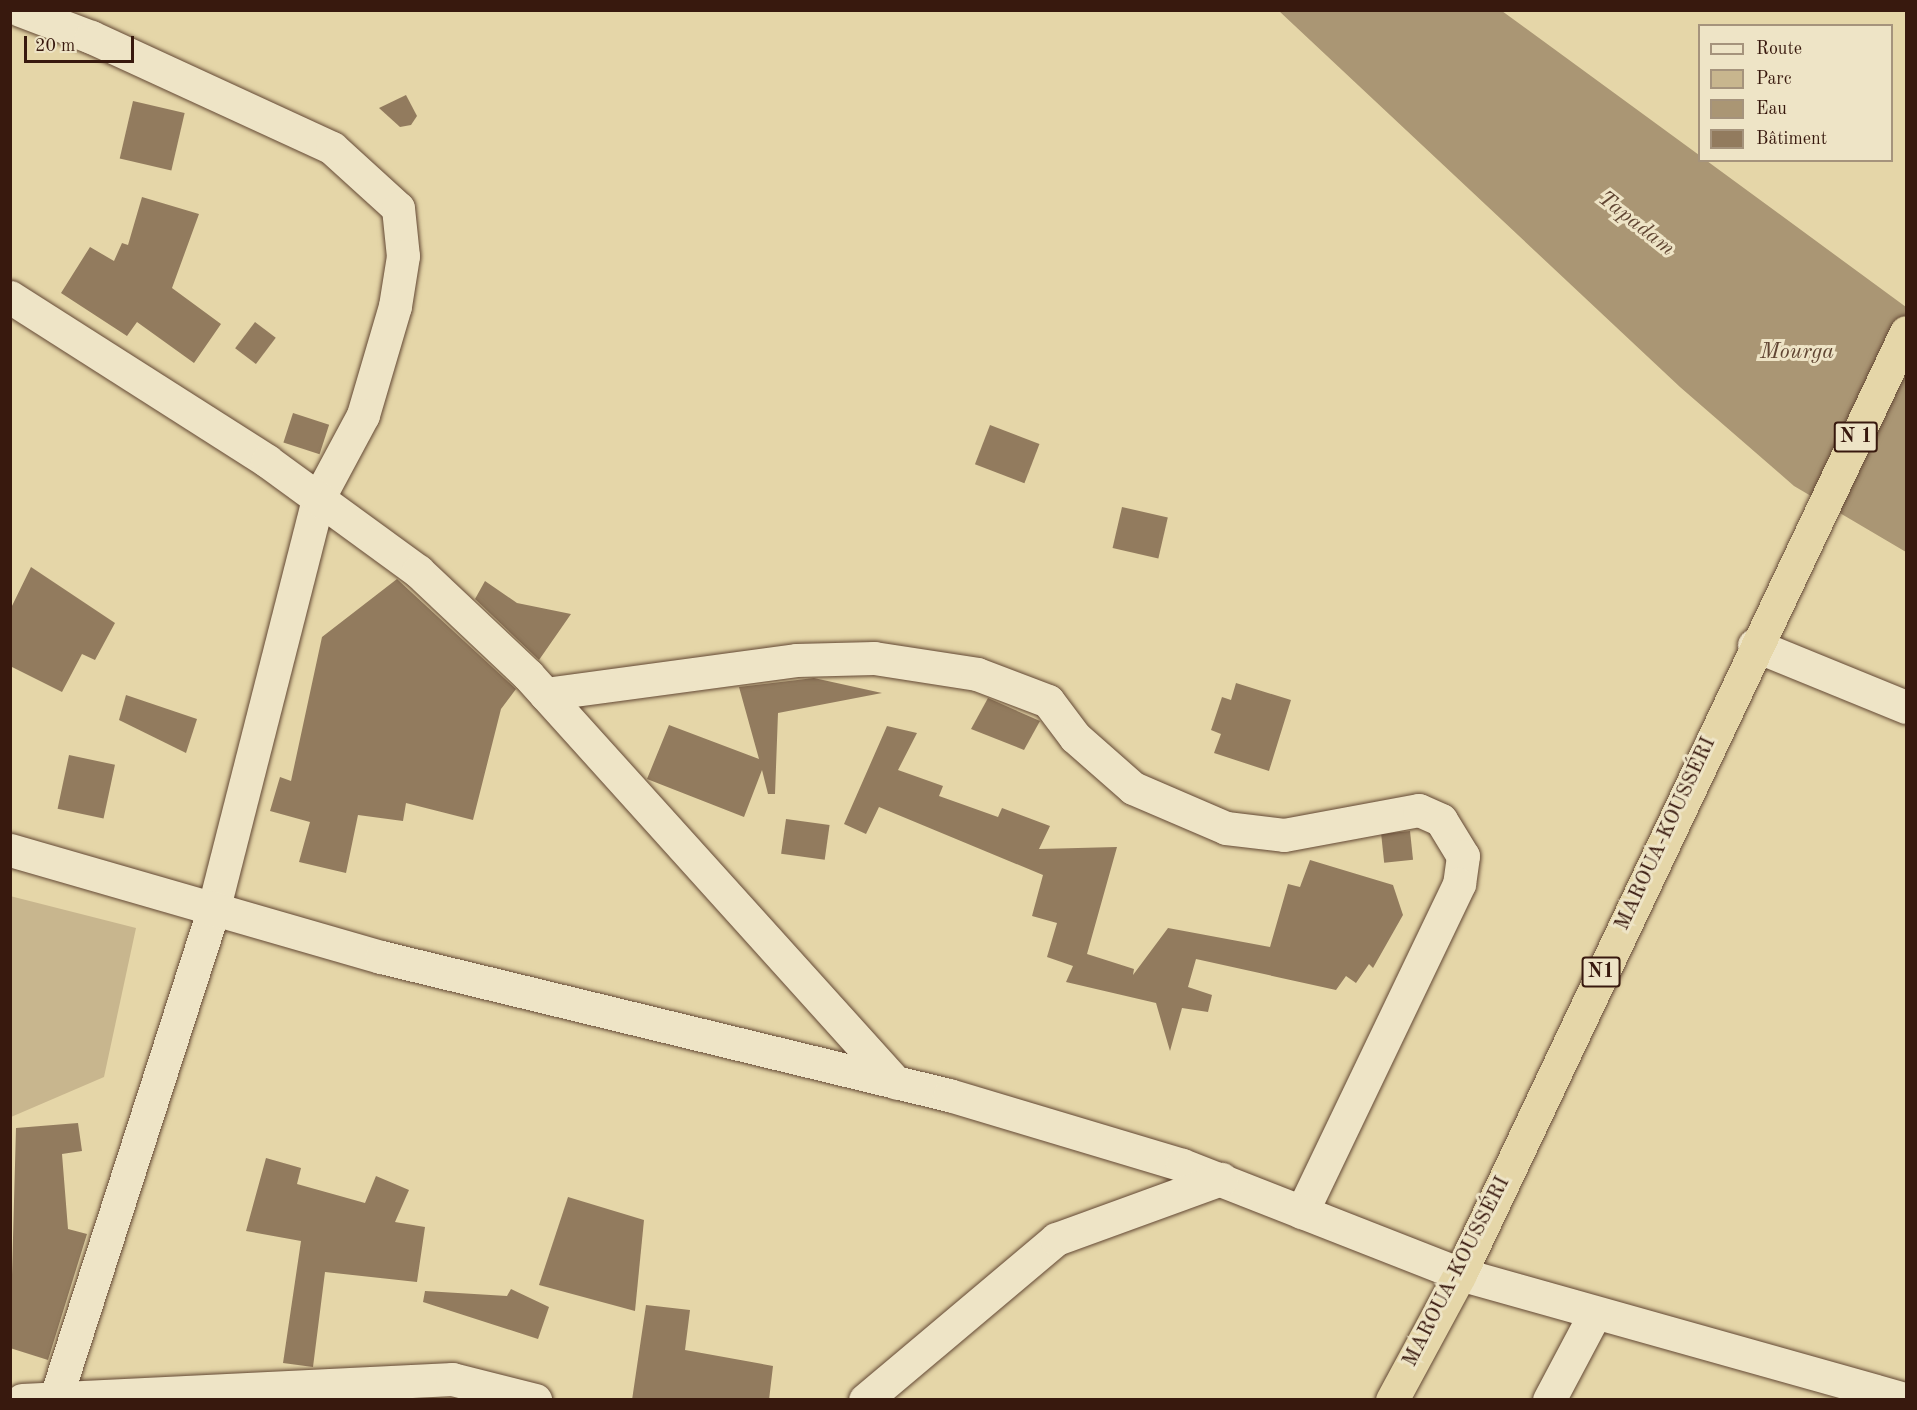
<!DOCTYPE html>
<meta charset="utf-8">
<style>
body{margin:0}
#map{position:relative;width:1917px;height:1410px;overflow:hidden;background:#e5d6a8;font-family:"Old Standard TT",serif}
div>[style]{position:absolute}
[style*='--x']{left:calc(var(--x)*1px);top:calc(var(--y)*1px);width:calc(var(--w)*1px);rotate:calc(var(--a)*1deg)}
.green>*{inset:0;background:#c8b68e}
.water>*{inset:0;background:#aa9674}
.building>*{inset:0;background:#927b5e;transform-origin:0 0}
.roads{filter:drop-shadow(0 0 2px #634834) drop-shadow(0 0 2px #634834)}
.street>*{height:33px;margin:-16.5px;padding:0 16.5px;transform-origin:16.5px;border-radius:16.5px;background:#eee4c6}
.highway>*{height:33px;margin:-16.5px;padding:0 16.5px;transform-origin:16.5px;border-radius:16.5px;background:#e5d6a8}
span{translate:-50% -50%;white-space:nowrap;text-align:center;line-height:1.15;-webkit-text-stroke:6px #eee4c6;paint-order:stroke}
.shield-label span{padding:2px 4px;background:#eee4c6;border:2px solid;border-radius:4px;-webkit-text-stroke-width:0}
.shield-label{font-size:20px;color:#38190e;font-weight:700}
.street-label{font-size:21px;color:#38190e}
.water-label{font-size:22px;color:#604532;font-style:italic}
.frame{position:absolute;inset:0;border:12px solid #38190e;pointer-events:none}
.legend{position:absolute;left:1698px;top:24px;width:195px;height:138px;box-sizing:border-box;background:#eee4c6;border:2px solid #a5937c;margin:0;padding:8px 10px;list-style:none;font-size:18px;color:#38190e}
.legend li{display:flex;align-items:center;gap:12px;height:30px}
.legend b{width:30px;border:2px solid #a5937c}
.scale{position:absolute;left:24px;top:36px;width:110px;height:27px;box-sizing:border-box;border:3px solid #38190e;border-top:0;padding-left:8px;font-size:18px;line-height:21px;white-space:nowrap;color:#38190e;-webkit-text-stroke:4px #eee4c6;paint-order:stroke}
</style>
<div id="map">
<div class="green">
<i style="clip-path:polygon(10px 896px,136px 928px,104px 1077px,11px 1117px)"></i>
</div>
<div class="water">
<i style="clip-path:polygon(1279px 11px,1502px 11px,1699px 155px,1700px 160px,1707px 161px,1906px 307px,1906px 552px,1794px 486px,1680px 387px)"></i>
</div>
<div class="building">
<i style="clip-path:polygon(406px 95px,417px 116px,411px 125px,400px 127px,379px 108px)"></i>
<i style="left:133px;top:101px;width:53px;height:59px;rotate:13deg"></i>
<i style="clip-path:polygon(142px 197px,199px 214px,172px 288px,221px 324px,194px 363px,137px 322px,127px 336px,61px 293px,90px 247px,114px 261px,122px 243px,128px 245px)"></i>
<i style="left:255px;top:322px;width:26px;height:33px;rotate:37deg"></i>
<i style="left:293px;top:413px;width:38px;height:31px;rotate:18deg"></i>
<i style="left:990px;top:425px;width:53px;height:42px;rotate:21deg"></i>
<i style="left:1122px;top:507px;width:47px;height:42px;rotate:13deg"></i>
<i style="clip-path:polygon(31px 567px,115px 623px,95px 660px,82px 654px,62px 692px,10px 666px,10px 610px)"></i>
<i style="clip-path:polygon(397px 579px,516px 689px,501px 709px,473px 820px,406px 803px,403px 821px,358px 815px,346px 873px,299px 862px,310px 822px,270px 811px,280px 777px,291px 781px,322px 637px)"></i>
<i style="clip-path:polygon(485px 581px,517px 603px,571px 614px,539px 660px,475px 599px)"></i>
<i style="clip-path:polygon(814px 678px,882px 693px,778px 713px,775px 794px,768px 794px,762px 770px,744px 817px,647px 779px,669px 725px,759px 759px,739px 687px)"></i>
<i style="clip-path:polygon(1236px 683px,1291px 700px,1269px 771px,1214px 753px,1221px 734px,1211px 730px,1222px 697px,1231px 700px)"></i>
<i style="clip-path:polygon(126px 695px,197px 719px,186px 753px,119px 720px)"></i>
<i style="clip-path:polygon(988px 698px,1040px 721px,1024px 750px,971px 729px)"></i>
<i style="clip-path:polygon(887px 726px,917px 733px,898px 770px,943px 786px,939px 796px,998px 817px,1002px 808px,1050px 826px,1039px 849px,1117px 847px,1087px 954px,1134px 969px,1133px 975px,1168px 928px,1270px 947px,1288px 884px,1300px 887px,1310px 860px,1393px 885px,1403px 915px,1373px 968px,1369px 964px,1356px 983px,1346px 976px,1336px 990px,1196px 959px,1188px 987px,1212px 995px,1208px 1012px,1182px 1008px,1170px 1051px,1156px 1003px,1066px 982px,1073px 966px,1047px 957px,1057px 923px,1032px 916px,1043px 875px,879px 807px,866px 834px,844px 824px)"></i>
<i style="left:69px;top:755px;width:47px;height:55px;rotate:12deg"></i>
<i style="left:786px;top:819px;width:44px;height:35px;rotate:8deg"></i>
<i style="left:1410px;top:831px;width:29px;height:29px;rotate:84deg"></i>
<i style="clip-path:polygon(78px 1123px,82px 1151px,62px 1154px,68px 1229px,87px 1234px,48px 1360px,10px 1348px,16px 1128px)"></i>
<i style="clip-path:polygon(266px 1158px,301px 1168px,297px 1184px,365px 1203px,376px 1176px,409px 1190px,395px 1222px,425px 1227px,417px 1282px,325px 1272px,313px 1367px,283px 1363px,301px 1241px,246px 1231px)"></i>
<i style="clip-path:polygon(568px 1197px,644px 1220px,635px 1311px,539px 1285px)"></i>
<i style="clip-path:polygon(511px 1289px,549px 1307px,538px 1339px,423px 1302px,425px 1291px,507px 1296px)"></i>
<i style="clip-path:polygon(646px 1305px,690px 1310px,685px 1350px,773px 1366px,769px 1400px,632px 1400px)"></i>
</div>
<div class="roads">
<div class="street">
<i style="--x:20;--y:10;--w:76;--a:20.8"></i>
<i style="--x:91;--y:37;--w:265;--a:24.7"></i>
<i style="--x:332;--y:148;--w:89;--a:42.3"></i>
<i style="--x:398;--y:208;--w:48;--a:84.1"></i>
<i style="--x:403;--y:256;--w:51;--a:99.1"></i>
<i style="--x:395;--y:306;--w:114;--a:106.4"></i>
<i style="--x:363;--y:415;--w:95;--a:118.2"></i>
<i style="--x:318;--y:499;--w:422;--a:104.3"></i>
<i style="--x:214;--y:908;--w:517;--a:107.91"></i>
<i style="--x:10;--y:297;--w:305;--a:32.5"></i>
<i style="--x:267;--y:461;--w:187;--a:36.1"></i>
<i style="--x:418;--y:571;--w:151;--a:43.4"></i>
<i style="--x:528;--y:675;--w:549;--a:47.95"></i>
<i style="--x:1754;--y:645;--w:164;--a:22.2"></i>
<i style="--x:545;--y:694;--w:253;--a:-7.7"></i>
<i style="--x:796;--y:660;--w:78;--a:-1.5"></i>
<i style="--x:874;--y:658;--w:104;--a:8.8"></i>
<i style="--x:977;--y:674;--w:76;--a:20.8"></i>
<i style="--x:1048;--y:701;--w:45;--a:53.1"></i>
<i style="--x:1075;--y:737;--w:77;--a:41.3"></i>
<i style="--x:1133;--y:788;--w:101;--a:23.3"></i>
<i style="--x:1226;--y:828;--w:58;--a:6.9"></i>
<i style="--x:1284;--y:835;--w:137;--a:-10.5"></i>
<i style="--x:1419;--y:810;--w:24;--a:24"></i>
<i style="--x:1441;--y:820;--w:42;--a:58.6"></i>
<i style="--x:1463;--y:856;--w:28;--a:98"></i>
<i style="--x:1459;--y:884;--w:364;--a:115.6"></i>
<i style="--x:10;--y:850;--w:386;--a:16.1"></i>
<i style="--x:381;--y:957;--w:585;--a:13.66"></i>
<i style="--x:949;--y:1095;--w:243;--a:16.7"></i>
<i style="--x:1182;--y:1165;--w:299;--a:21.4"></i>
<i style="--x:1460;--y:1274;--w:463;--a:15.7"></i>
<i style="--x:22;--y:1400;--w:431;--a:-2.8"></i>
<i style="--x:452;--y:1379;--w:86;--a:14.2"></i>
<i style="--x:865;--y:1400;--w:250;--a:-40.1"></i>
<i style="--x:1056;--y:1239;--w:176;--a:-20"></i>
<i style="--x:1549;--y:1400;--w:96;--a:-62.1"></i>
</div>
<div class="highway">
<i style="--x:1392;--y:1400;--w:143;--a:-61.6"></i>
<i style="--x:1460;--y:1274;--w:1042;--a:-64.66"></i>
</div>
</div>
<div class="shield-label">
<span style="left:1856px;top:437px">N 1</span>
<span style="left:1601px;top:972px">N1</span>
</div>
<div class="street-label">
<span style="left:1666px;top:834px;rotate:-65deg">MAROUA-KOUSSÉRI</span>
<span style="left:1457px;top:1272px;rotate:-63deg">MAROUA-KOUSSÉRI</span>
</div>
<div class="water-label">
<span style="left:1636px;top:224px;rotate:38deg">Tapadam</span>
<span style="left:1797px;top:353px">Mourga</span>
</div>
<div class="frame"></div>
<ul class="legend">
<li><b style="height:8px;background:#eee4c6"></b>Route</li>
<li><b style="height:16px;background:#c8b68e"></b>Parc</li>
<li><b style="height:16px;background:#aa9674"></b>Eau</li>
<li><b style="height:16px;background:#927b5e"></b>Bâtiment</li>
</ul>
<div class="scale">20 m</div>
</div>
